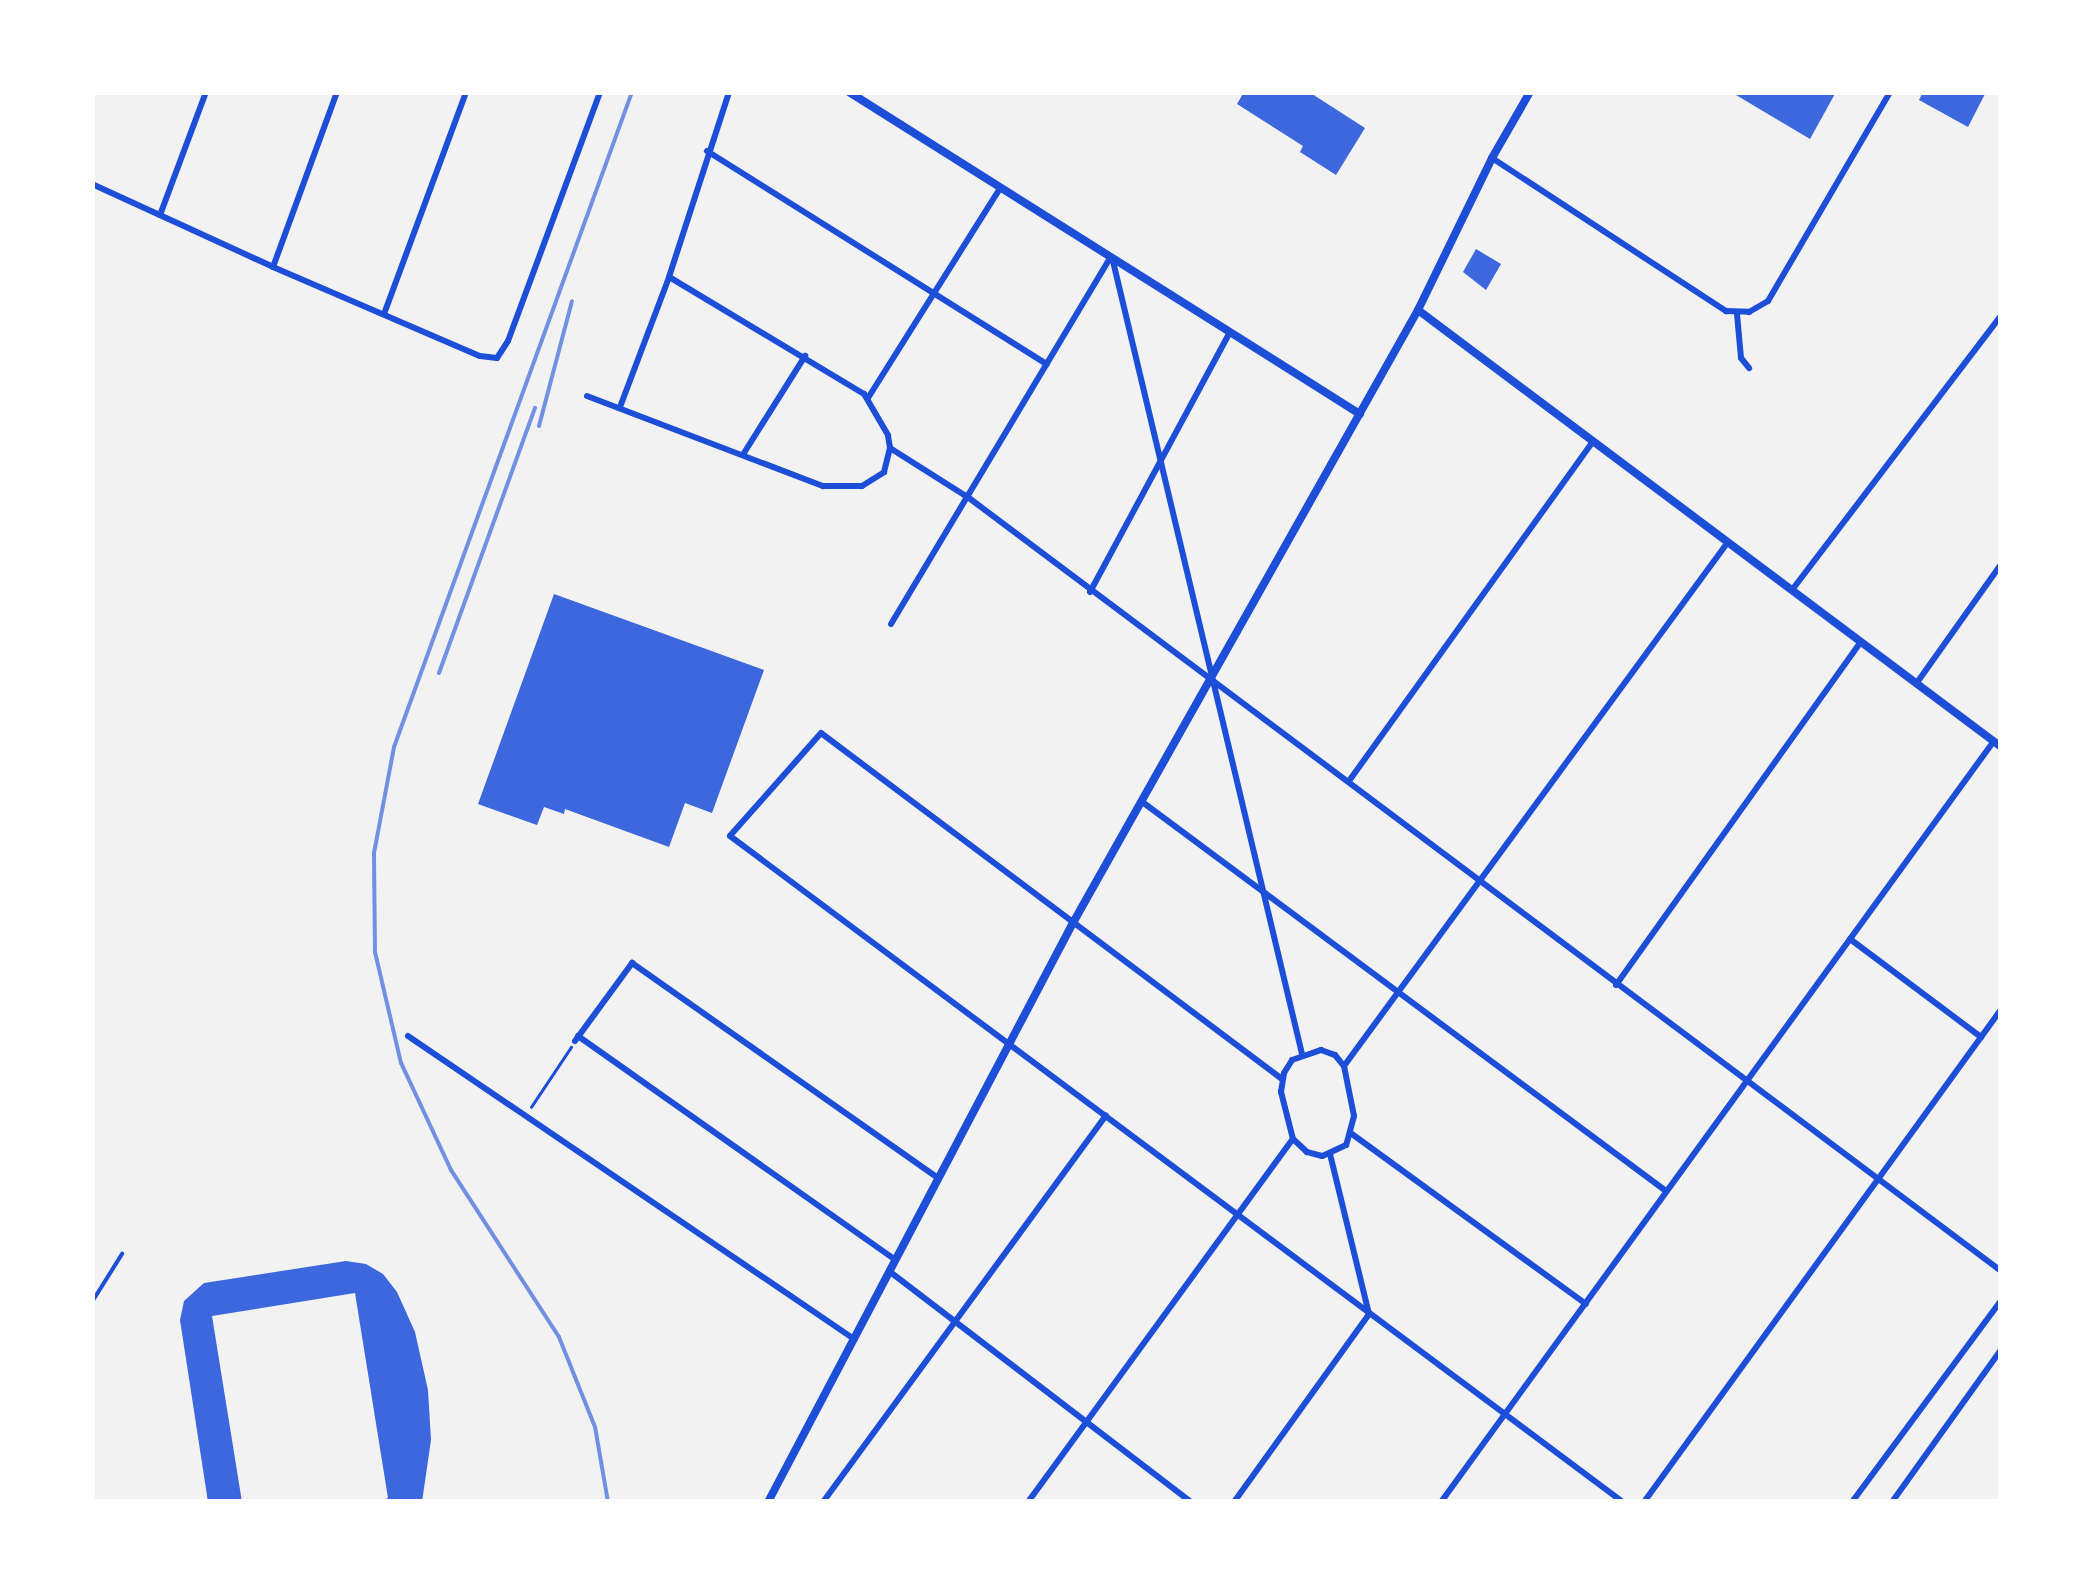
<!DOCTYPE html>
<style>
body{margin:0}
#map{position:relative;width:2093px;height:1594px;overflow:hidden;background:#f2f2f2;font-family:"PT Sans",sans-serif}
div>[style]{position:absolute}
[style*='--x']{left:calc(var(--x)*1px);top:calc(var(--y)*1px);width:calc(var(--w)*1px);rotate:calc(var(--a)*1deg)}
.building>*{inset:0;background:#3d67dc}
.path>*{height:2.5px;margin:-1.25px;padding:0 1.25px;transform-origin:1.25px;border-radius:1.25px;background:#1d4ed8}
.service>*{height:4px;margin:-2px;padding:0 2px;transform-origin:2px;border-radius:2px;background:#1d4ed8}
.minor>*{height:6px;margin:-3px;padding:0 3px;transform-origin:3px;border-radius:3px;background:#1d4ed8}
.tertiary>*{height:8px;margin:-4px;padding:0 4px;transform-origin:4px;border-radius:4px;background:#1d4ed8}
.rail>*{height:4px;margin:-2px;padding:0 2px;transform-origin:2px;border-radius:2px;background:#7290e2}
span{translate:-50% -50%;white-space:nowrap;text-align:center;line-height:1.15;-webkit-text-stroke:8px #fff;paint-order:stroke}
.frame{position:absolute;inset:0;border:95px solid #fff;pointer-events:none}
</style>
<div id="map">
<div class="building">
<i style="clip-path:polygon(1244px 92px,1309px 92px,1365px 128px,1336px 175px,1300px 152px,1303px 146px,1237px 104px)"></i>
<i style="clip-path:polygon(1731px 92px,1836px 92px,1810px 139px)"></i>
<i style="clip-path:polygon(1923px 92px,1986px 92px,1968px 127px,1919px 100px)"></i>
<i style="clip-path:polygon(1476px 249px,1501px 264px,1486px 290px,1463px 272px)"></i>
<i style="clip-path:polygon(554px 594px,764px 670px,712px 813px,685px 803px,669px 847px,565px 809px,564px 814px,544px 807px,537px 825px,478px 804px)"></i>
<i style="clip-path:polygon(346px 1261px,366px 1264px,383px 1274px,397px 1292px,415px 1332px,428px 1390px,431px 1440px,422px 1502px,378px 1502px,388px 1498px,355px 1293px,212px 1316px,242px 1502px,208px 1502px,180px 1320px,184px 1301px,204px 1283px)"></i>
</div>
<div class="path">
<i style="--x:531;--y:1107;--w:72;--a:-56.3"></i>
</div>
<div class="service">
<i style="--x:92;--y:1302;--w:57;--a:-58"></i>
</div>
<div class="minor">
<i style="--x:707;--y:151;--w:401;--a:32.1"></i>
<i style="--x:1492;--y:158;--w:280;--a:33.2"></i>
<i style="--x:1726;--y:311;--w:23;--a:2"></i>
<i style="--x:1749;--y:312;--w:22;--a:-30"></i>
<i style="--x:1768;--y:301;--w:242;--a:-59.7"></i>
<i style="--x:92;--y:184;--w:199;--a:24.6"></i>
<i style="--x:273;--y:267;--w:225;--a:23.3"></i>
<i style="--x:480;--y:356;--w:17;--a:7"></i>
<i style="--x:497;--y:358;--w:20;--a:-57"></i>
<i style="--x:508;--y:341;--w:265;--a:-69.7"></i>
<i style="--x:160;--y:215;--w:131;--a:-69.5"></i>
<i style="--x:1112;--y:257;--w:819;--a:76.59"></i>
<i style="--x:273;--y:267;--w:186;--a:-69.9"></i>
<i style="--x:384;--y:314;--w:237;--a:-69.7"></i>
<i style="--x:1737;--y:314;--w:44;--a:84.8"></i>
<i style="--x:1741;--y:358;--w:13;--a:51"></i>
<i style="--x:587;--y:396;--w:253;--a:20.9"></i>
<i style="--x:823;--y:486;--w:39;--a:0"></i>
<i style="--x:862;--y:486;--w:26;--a:-32"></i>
<i style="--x:884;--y:472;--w:25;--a:-76"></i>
<i style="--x:890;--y:448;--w:13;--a:-99"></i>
<i style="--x:888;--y:435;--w:48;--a:-120.3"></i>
<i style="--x:864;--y:394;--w:227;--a:-149"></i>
<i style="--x:868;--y:398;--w:248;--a:-57.8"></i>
<i style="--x:620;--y:407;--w:139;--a:-69.3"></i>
<i style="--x:669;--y:277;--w:194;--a:-72"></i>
<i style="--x:890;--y:448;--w:93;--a:32.3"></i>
<i style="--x:969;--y:498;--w:1288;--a:36.83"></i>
<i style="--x:744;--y:453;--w:115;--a:-57.8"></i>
<i style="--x:1792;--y:590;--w:343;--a:-52.7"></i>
<i style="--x:1090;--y:592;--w:295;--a:-61.7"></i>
<i style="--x:891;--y:624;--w:428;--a:-59.1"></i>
<i style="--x:1916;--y:684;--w:145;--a:-54.6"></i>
<i style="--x:1349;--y:781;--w:418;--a:-54.3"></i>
<i style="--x:1141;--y:801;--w:654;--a:36.61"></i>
<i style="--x:1850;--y:939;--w:164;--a:36.8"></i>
<i style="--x:1616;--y:985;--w:422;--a:-54.5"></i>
<i style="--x:408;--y:1036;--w:539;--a:34.19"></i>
<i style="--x:578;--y:1036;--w:388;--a:35.2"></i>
<i style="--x:575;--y:1041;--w:97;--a:-53.8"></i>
<i style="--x:632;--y:963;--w:374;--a:35.1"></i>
<i style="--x:1321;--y:1050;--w:15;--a:20"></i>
<i style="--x:1335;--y:1055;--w:14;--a:51"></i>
<i style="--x:1344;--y:1066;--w:51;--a:78.7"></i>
<i style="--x:1354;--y:1116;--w:30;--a:105"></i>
<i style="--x:1346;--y:1145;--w:26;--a:155"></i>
<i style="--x:1322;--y:1156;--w:16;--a:-165"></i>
<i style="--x:1307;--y:1152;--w:19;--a:-137"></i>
<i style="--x:1293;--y:1139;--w:49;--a:-104.3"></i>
<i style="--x:1281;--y:1092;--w:19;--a:-81"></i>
<i style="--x:1284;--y:1073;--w:15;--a:-58"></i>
<i style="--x:1292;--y:1060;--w:31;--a:-19"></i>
<i style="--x:1344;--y:1066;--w:650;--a:-53.77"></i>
<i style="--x:1282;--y:1079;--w:576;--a:-143.11"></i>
<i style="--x:821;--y:733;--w:137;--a:131.5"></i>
<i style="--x:730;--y:836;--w:1114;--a:36.72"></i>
<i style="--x:1352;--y:1134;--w:289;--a:36"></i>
<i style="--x:889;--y:1271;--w:380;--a:37.4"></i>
<i style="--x:823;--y:1502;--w:479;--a:-53.8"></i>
<i style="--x:1028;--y:1502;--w:449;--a:-53.9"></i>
<i style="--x:1234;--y:1502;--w:231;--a:-54.3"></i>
<i style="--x:1369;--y:1314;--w:165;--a:-103.7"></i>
<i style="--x:1441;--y:1502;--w:941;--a:-54"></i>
<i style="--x:1644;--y:1502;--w:606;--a:-54.06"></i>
<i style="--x:1852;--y:1502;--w:249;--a:-53.5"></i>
<i style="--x:1892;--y:1502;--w:186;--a:-54.4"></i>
</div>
<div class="tertiary">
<i style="--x:849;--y:92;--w:604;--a:32.22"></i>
<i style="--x:1418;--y:310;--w:727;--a:36.84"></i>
<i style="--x:768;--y:1502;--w:657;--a:-62.23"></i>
<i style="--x:1074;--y:921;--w:701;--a:-60.62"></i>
<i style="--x:1418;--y:310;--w:169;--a:-64"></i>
<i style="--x:1492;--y:158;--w:76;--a:-60.1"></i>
</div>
<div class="rail">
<i style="--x:539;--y:426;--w:129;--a:-75.2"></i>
<i style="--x:439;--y:673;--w:282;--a:-70.1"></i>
<i style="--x:608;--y:1502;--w:76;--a:-99.8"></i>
<i style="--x:595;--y:1427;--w:97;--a:-111.8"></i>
<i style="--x:559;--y:1337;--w:199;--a:-122.9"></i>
<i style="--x:451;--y:1170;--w:118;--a:-115"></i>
<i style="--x:401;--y:1063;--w:114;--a:-103.2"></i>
<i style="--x:375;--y:952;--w:99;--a:-90.6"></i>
<i style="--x:374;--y:853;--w:108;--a:-79.3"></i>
<i style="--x:394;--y:747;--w:697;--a:-70.03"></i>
</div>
<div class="frame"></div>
</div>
